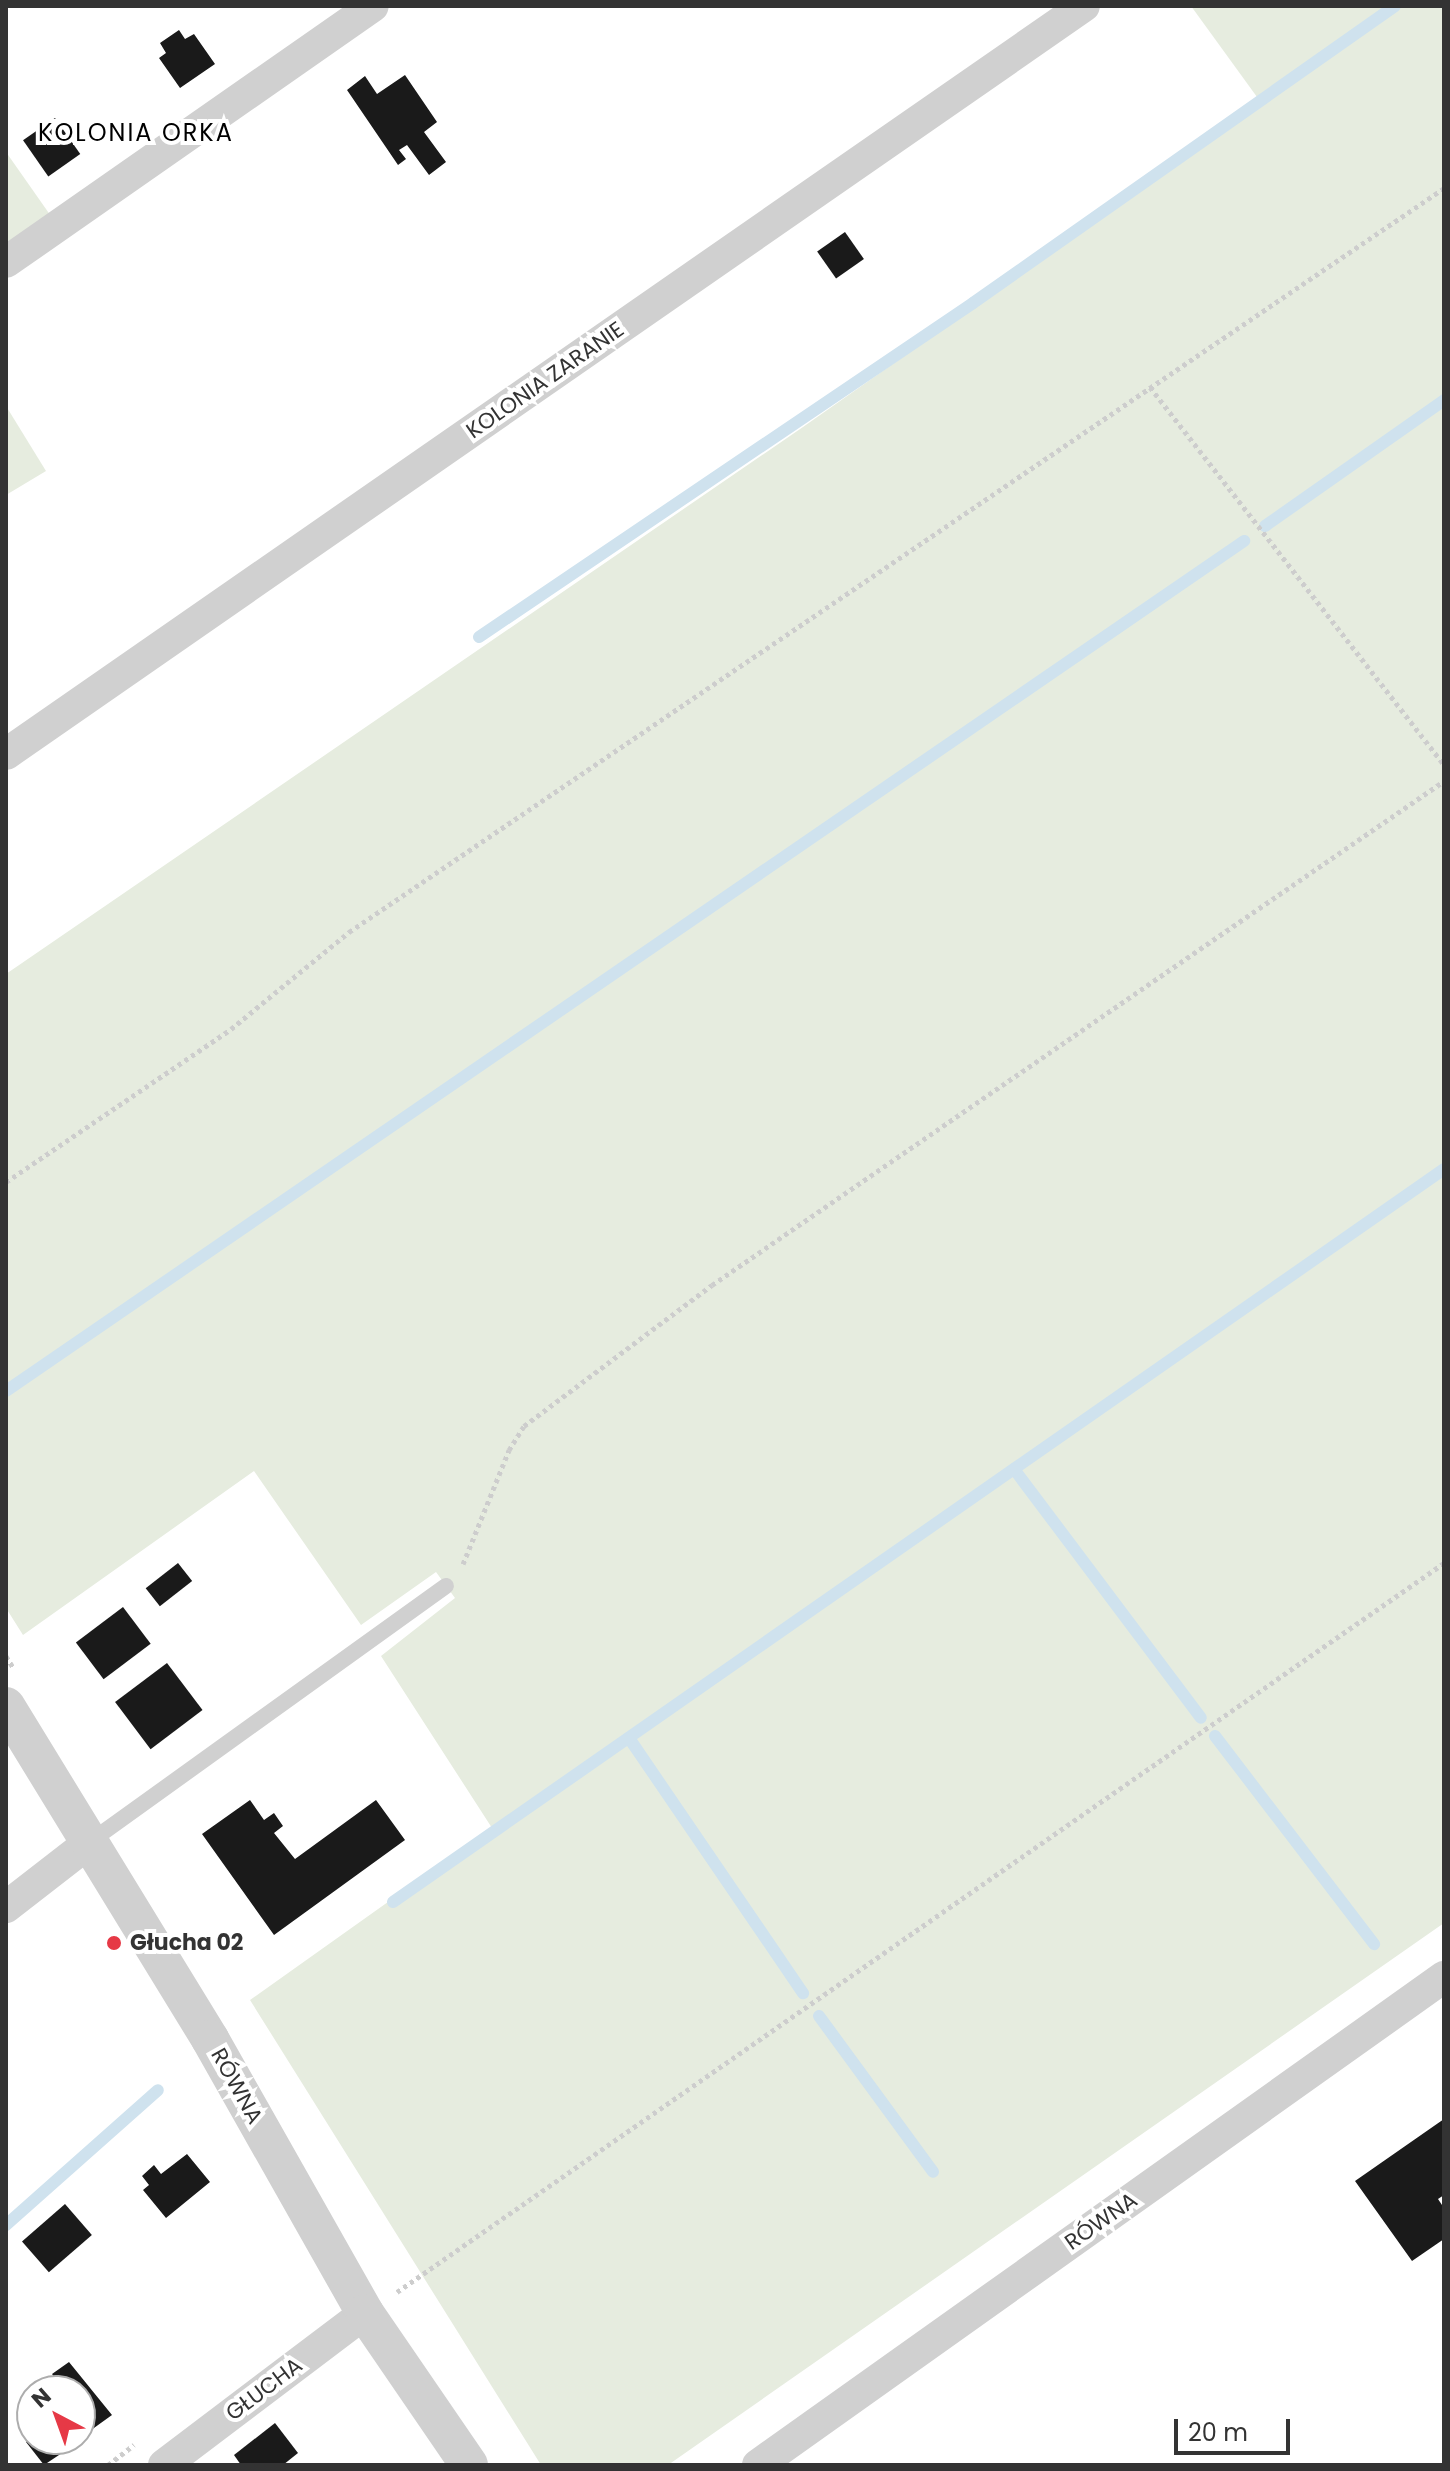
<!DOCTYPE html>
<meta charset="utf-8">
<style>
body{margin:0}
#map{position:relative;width:1450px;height:2471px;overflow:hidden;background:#fff;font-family:Poppins,sans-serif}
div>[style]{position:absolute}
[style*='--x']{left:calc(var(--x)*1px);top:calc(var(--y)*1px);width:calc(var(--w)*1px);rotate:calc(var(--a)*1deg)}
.green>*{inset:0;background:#e6ecdf}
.stream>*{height:12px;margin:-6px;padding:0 6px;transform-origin:6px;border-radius:6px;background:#cfe2ee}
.building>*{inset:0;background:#1a1a1a;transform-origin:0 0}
.path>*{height:5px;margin-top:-2.5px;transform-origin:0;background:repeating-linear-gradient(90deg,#cdcdcd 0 4px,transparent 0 8px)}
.service>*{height:16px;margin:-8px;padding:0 8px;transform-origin:8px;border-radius:8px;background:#d0d0d0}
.minor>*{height:32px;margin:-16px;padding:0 16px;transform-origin:16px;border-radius:16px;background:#d0d0d0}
.tertiary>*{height:38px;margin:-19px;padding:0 19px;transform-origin:19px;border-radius:19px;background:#d0d0d0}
.dots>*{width:22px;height:22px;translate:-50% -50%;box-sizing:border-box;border:4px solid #fff;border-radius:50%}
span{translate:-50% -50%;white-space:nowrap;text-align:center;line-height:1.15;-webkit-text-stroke:8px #fff;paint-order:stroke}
.street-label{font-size:22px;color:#333}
.poi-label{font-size:22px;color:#333;font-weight:700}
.left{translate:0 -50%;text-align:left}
.neighbourhood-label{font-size:24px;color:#000;letter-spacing:2px}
.frame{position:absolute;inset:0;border:8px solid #333;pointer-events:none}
.north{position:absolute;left:16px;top:2375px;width:80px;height:80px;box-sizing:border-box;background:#fff;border:2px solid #adadad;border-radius:50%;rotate:319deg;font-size:22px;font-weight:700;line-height:32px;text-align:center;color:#333}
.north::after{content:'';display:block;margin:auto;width:28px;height:36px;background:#e63946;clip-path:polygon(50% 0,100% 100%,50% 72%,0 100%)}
.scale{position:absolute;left:1174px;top:2419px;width:116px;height:36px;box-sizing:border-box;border:4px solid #333;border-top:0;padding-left:10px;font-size:24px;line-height:28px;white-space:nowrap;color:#333;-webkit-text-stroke:6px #fff;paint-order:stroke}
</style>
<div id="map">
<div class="green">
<i style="clip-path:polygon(1191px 6px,1390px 6px,1257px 97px)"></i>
<i style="clip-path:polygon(1402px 6px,1444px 6px,1444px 1923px,668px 2465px,541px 2465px,250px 2000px,492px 1828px,381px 1656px,455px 1598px,436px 1572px,361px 1625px,254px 1471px,23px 1635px,6px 1608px,6px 974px,803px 427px)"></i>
<i style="clip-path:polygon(6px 152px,53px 219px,6px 252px)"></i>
<i style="clip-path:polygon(6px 406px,46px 471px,6px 495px)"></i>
</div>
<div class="stream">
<i style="--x:1265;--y:526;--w:219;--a:-35.1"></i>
<i style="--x:479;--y:637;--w:596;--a:-34.06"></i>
<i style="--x:973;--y:303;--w:516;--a:-35.14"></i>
<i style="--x:6;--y:1391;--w:1502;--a:-34.47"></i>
<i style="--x:1014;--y:1469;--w:311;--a:53.1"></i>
<i style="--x:1215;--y:1736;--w:262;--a:52.6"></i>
<i style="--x:629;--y:1738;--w:309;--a:55.7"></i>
<i style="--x:393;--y:1902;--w:1281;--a:-34.89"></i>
<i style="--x:819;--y:2016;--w:193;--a:53.8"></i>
<i style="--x:6;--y:2225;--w:203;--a:-41.6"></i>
</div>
<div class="building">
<i style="clip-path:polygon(179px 30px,185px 39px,194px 34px,215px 64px,180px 88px,159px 58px,166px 53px,160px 43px)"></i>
<i style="clip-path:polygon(405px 75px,437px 122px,424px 132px,446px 162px,429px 175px,407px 145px,399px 150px,406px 159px,398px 165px,347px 90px,365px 76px,377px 94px)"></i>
<i style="left:55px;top:118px;width:44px;height:39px;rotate:55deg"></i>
<i style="left:845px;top:232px;width:33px;height:34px;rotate:55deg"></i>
<i style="left:178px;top:1563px;width:23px;height:41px;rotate:52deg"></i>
<i style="left:123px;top:1607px;width:46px;height:59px;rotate:53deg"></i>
<i style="left:167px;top:1663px;width:59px;height:65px;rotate:53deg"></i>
<i style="clip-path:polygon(250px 1800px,264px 1820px,274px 1813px,283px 1826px,274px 1833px,295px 1859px,376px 1800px,405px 1840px,274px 1935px,202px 1834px)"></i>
<i style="clip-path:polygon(1444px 2119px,1444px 2195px,1438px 2199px,1444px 2208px,1444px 2239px,1412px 2261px,1355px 2181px)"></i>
<i style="clip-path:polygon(187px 2154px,210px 2182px,166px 2218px,143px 2190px,149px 2185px,142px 2176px,154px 2165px,161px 2174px)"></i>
<i style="left:65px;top:2204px;width:41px;height:57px;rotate:49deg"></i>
<i style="clip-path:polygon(69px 2362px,112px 2415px,80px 2438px,80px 2391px,65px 2391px,52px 2374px)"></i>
<i style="clip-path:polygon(275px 2423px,298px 2453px,283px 2465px,241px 2465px,234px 2455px)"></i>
<i style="clip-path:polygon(32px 2437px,51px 2439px,62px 2453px,44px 2465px,26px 2442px)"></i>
</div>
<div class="path">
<i style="--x:1150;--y:387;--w:479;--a:52.1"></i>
<i style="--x:6;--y:1182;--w:272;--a:-34.2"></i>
<i style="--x:231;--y:1029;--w:153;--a:-39.4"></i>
<i style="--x:349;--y:932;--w:1324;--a:-34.19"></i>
<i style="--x:463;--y:1564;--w:123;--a:-68"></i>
<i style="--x:509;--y:1450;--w:28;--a:-58"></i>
<i style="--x:524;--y:1426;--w:235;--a:-36.9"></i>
<i style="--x:712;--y:1285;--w:889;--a:-34.55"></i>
<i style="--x:6;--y:1656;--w:15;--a:58"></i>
<i style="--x:397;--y:2292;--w:1276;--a:-34.85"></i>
<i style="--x:108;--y:2465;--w:33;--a:-38"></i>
</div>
<div class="service">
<i style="--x:91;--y:1841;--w:437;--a:-35.7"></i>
</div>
<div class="minor">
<i style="--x:6;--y:262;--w:447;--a:-34.9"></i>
<i style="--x:6;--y:754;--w:1312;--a:-34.76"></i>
<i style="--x:6;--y:1907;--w:108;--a:-37.8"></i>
<i style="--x:164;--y:2465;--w:252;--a:-37.1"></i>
<i style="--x:758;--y:2465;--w:842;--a:-35.43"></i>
</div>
<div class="tertiary">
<i style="--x:6;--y:1706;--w:391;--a:58.5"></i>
<i style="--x:210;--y:2039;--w:315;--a:60.5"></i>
<i style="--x:365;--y:2313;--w:184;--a:55.6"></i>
</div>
<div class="dots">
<i style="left:114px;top:1943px;background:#e63946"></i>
</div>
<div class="street-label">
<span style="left:545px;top:380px;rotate:-35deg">KOLONIA ZARANIE</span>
<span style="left:237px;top:2086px;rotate:61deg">RÓWNA</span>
<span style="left:1101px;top:2221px;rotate:-35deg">RÓWNA</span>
<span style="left:264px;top:2389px;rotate:-37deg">GŁUCHA</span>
</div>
<div class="poi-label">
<span class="left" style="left:130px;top:1943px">Głucha 02</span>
</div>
<div class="neighbourhood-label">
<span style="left:136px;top:133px">KOLONIA ORKA</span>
</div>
<div class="frame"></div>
<div class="north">N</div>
<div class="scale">20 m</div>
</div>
